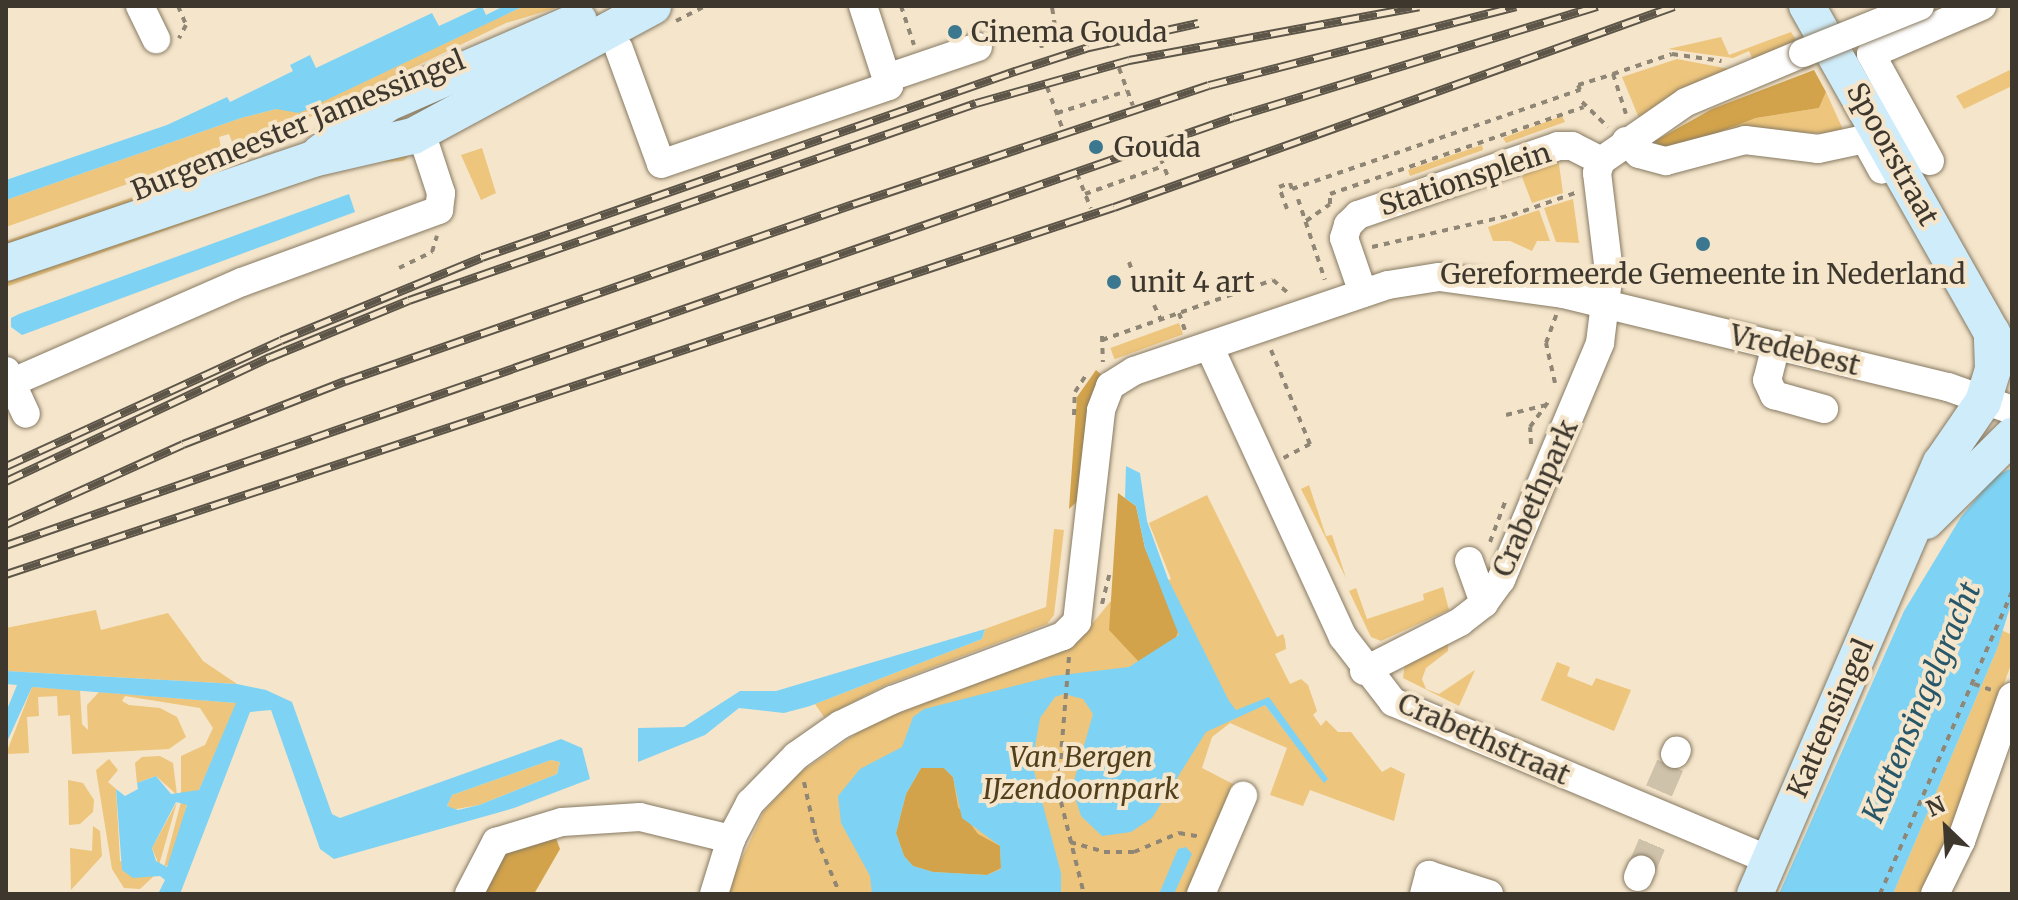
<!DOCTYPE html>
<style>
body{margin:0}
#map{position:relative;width:2018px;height:900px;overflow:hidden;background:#f4e5cb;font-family:Merriweather,serif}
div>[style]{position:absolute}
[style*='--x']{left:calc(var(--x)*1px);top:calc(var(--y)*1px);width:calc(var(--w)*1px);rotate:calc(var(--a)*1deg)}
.green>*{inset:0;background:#edc57c;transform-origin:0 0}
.forest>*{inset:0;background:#d2a34b}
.water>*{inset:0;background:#7ed3f4}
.minor-tunnel>*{height:28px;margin-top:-14px;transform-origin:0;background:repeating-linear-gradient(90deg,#cfc2ab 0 28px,transparent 0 42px)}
.path>*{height:4px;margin-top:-2px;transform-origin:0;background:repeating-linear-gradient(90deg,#908675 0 6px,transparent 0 12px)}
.roads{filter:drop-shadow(0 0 2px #877a62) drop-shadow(0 0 2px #877a62)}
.minor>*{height:28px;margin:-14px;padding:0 14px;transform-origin:14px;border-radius:14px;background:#fff}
.major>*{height:36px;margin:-18px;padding:0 18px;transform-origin:18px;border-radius:18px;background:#ceecf9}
.rail>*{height:9px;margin-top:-4.5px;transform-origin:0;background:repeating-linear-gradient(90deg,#f4e5cb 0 18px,#5c5548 0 36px);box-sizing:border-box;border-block:2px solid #5c5548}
.bridges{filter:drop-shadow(0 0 2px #877a62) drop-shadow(0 0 2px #877a62)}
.minor-bridge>*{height:28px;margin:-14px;padding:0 14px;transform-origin:14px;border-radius:14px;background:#fff}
.dots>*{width:22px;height:22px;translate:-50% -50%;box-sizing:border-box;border:4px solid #f4e5cb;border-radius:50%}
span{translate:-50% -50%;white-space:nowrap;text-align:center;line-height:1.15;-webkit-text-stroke:8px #f4e5cb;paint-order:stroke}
.poi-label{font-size:28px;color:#3d372d}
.left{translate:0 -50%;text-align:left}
.street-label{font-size:28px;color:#3d372d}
.park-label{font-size:28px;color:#533f1a;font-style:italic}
.water-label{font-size:30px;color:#275769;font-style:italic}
.frame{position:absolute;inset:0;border:8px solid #3d372d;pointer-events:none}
.north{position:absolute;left:1906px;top:788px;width:80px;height:80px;-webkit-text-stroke:6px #f4e5cb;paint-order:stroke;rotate:335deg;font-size:22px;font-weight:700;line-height:32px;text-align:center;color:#3d372d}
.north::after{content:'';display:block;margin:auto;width:28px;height:36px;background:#3d372d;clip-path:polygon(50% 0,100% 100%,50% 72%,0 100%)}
</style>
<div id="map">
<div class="green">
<i style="clip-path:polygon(524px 6px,563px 6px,506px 23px,287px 128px,234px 147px,229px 134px,219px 137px,221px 148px,215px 153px,6px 227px,6px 200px,241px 118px,276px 109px,306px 109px)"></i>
<i style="clip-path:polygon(1791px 32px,1796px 40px,1792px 44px,1754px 62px,1749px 51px,1733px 58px,1668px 49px,1721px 37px,1729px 55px)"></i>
<i style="clip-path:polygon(1677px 59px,1735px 70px,1639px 118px,1622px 77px)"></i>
<i style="clip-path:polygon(2012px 69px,2012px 86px,1964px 109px,1956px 96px)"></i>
<i style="clip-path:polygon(1826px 92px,1845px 134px,1725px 130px,1756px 118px,1819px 108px)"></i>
<i style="clip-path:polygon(1562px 116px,1565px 122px,1506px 143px,1503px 138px)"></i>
<i style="clip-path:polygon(1482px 145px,1483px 150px,1410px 176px,1408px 170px)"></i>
<i style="clip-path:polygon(399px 147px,408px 157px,403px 161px,362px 163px,316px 177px,6px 287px,6px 276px,287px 178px)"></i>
<i style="clip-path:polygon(482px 148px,496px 193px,481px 200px,461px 155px)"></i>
<i style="clip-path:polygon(1558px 157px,1563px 193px,1532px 203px,1522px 177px,1532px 165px)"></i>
<i style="clip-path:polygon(220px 167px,230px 169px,6px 252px,6px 241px)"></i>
<i style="clip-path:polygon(1573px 199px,1579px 243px,1556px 242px,1544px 208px)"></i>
<i style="clip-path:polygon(1539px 210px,1550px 241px,1537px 241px,1532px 251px,1510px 241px,1493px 241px,1488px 227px)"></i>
<i style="left:1179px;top:323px;width:12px;height:73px;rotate:70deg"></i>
<i style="clip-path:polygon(1309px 485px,1326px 536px,1332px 535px,1346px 578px,1301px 489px)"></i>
<i style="clip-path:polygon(evenodd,1207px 495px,1277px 637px,1283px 634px,1285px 640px,1286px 649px,1275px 654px,1290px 684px,1301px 679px,1308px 685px,1317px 711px,1313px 715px,1321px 726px,1326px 720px,1338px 732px,1351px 732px,1382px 772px,1391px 767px,1405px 774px,1394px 821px,1310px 790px,1303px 806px,1270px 795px,1287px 748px,1230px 723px,1212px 737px,1202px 768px,1239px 787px,1194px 894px,725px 894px,764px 811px,798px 774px,870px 724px,1053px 654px,1084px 634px,1110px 602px,1171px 579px,1149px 523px,1207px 495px,1269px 698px,1324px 782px,1265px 705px,1237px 710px,1269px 698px)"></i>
<i style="clip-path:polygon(1054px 529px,1064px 530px,1054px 615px,1047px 624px,886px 685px,824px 717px,815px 704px,982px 639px,985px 629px,1046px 607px)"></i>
<i style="clip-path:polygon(1443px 587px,1449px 610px,1381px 641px,1371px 637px,1349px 591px,1356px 588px,1367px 619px,1424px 600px,1423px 594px)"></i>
<i style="clip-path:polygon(96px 610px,101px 630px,168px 613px,203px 661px,237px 684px,6px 671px,6px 628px)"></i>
<i style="clip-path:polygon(1999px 629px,2012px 635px,2012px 662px,1926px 894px,1893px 894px,1997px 649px)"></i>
<i style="clip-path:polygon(1448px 642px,1448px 651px,1426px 668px,1422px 679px,1426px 689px,1439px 694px,1475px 670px,1459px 706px,1403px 678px,1405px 663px)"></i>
<i style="clip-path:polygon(1557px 662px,1570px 667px,1567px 676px,1592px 686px,1596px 678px,1631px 690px,1614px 731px,1541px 700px)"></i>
<i style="clip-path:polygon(32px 687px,80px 690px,82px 724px,88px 730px,87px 705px,99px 692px,237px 703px,199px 790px,181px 796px,181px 756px,205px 745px,213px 728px,200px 708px,125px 696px,122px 701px,129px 705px,160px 708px,177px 717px,186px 737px,169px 749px,72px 754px,70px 715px,58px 716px,57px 696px,38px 697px,39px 716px,27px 717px,29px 753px,6px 754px)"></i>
<i style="clip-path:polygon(142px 757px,160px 756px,173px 763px,177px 795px,156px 776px,137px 783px,135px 763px)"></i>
<i style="clip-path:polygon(109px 759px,118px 770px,108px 782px,116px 789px,120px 861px,156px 874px,140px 889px,124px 888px,112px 869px,96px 770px)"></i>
<i style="clip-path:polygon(551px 760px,560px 762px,557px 774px,479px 805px,451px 810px,447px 806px,452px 795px)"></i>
<i style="clip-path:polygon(68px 780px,83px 783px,94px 800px,93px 812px,80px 824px,69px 825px)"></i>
<i style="clip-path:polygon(177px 802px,159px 865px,152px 848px)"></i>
<i style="clip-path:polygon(181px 802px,187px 804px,172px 863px,164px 867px)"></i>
<i style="clip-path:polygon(93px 826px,100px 831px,102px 856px,71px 890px,70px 848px,92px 851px)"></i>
</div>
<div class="forest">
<i style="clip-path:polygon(1814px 70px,1826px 92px,1819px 108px,1756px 118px,1672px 150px,1663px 151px,1655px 141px,1712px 109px)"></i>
<i style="clip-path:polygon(1096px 370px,1105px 378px,1084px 495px,1069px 509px,1077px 397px)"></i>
<i style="clip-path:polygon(1118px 493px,1136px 506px,1145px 548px,1179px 629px,1175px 640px,1140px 663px,1109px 630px)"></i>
<i style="clip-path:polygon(921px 768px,944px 768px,953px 777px,958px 807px,978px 834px,1000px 846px,1001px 868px,987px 875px,933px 872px,913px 866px,904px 856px,896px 833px,906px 794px)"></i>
<i style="clip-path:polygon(553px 830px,560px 849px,534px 894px,481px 894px,494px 859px)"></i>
</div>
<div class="water">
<i style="clip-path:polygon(482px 6px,486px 15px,504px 6px,524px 6px,299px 113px,276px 109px,241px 118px,6px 200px,6px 180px,167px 125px,227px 97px,230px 102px,293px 71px,290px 65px,310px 55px,316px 68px,432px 13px,439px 26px)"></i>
<i style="clip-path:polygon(349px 194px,355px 212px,22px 335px,11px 327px,11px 318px,19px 314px)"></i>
<i style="clip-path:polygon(evenodd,1126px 466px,1140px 473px,1147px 521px,1168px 579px,1229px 701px,1236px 710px,1269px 697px,1328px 779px,1324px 783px,1265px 705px,1206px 732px,1152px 818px,1131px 832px,1102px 836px,1081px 816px,1072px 788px,1093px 714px,1083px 699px,1064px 694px,1055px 697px,1040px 718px,1032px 764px,1061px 873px,1061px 894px,872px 894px,870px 876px,841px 823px,838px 796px,860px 769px,902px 747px,913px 717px,924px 709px,1053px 676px,1129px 667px,1179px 635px,1145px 548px,1136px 506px,1125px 498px,1126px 466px,921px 768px,944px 768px,953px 777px,962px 818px,1000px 846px,1001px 869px,987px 875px,933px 872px,913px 866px,904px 856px,896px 833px,906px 794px,921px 768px)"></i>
<i style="clip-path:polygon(2012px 468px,2012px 601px,1997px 649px,1893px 894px,1779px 894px,1904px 611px,1961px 517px,1995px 476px)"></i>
<i style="clip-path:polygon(985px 629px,982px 639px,810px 706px,784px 713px,739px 708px,705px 735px,638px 762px,638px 728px,684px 727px,740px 691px,776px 691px)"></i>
<i style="clip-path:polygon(evenodd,6px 671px,237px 684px,266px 690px,292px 702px,332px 814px,340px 818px,561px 739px,582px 748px,590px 779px,514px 808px,334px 859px,320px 849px,271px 710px,250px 712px,180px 894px,158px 894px,165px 880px,160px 876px,133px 878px,122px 870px,116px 789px,125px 796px,138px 789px,137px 783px,156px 776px,171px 794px,199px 790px,236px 703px,32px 687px,6px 744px,6px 712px,17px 685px,6px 684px,6px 671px,551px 760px,560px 762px,557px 774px,479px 805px,458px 810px,447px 806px,452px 795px,551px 760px,6px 671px,176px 802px,187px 805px,167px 867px,156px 861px,152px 848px,176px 802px)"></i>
<i style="clip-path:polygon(1186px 847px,1192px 854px,1174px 894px,1159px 894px,1178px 849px)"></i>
</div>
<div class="minor-tunnel">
<i style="--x:1659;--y:791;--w:40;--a:-66.6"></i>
<i style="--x:1641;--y:870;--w:38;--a:-67"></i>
</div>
<div class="path">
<i style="--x:178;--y:6;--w:21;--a:67"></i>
<i style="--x:186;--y:25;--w:15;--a:118"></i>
<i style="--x:901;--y:6;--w:41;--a:71.6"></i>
<i style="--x:676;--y:21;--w:34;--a:-27"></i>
<i style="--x:1055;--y:26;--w:12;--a:70"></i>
<i style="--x:1042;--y:48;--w:16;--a:-108"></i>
<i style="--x:1037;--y:33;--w:19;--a:-21"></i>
<i style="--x:1055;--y:26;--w:20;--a:-99"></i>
<i style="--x:1119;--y:68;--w:40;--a:69.8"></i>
<i style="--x:1613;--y:74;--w:62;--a:-18.7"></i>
<i style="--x:1672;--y:54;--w:50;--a:8"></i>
<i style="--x:1047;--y:87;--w:46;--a:69.6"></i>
<i style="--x:1582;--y:102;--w:36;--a:44"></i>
<i style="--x:1057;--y:113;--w:73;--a:-17.4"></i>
<i style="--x:277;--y:139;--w:31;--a:-22"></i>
<i style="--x:1156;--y:147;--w:35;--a:68"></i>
<i style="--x:1077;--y:174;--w:37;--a:68"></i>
<i style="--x:1085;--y:194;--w:83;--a:-19.7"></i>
<i style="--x:1298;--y:199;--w:85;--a:71.6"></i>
<i style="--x:1287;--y:209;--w:23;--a:-110"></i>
<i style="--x:1279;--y:187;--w:12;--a:-20"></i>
<i style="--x:1290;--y:183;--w:6;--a:72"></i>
<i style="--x:1292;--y:189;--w:305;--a:-19"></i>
<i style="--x:1580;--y:90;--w:5;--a:-112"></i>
<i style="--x:1578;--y:85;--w:37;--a:-17"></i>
<i style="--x:1613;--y:74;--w:42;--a:72"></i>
<i style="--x:1306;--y:221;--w:29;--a:-35"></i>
<i style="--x:1330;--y:204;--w:10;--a:-90"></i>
<i style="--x:1330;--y:194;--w:268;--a:-18.9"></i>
<i style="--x:1372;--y:247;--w:144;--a:-12.9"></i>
<i style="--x:1512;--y:215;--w:67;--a:-19.2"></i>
<i style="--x:1129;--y:262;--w:21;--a:71"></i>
<i style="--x:1136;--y:282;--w:10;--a:-11"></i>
<i style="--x:399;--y:268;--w:37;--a:-26"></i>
<i style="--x:432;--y:252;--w:17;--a:-73"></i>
<i style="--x:1154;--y:305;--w:17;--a:65"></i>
<i style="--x:1179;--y:313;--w:18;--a:71"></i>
<i style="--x:1102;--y:336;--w:26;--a:88"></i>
<i style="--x:1102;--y:340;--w:181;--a:-19.3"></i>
<i style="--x:1273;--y:280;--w:21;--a:41"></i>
<i style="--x:1271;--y:350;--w:102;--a:67.5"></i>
<i style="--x:1310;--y:444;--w:30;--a:152"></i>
<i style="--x:1555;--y:383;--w:41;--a:-102.7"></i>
<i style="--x:1546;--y:343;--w:30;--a:-70"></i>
<i style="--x:1074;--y:415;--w:23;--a:-88"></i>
<i style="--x:1075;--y:392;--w:20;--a:-57"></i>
<i style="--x:1506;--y:415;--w:41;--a:-14"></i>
<i style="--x:1531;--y:444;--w:17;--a:-93"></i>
<i style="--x:1530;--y:427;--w:31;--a:-54"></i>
<i style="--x:1490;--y:542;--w:43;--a:-69.4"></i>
<i style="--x:1102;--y:604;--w:30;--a:-76"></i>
<i style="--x:1069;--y:657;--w:133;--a:94.7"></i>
<i style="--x:1058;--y:790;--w:107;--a:76"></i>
<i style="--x:1974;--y:684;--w:18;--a:19"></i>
<i style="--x:804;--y:782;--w:56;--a:77.7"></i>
<i style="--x:816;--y:837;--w:62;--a:67.2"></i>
<i style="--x:1070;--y:842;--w:35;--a:16"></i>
<i style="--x:1104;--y:852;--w:30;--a:0"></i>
<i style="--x:1134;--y:852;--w:49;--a:-22.9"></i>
<i style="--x:1179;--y:833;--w:23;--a:10"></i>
<i style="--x:1880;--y:894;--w:330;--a:-66.4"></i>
</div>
<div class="roads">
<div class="minor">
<i style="--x:140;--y:6;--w:37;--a:64"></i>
<i style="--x:619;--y:49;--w:122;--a:69.9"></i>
<i style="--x:661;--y:164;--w:241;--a:-18.9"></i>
<i style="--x:889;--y:86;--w:84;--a:-108"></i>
<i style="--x:887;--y:78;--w:96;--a:-18.8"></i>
<i style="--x:1626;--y:141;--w:18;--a:45"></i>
<i style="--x:1639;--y:154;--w:28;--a:15"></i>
<i style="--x:1666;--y:161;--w:82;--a:-14.9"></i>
<i style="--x:1745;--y:140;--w:74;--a:7"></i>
<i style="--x:1818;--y:149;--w:48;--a:-12"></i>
<i style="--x:1865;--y:139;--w:35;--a:61"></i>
<i style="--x:1930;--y:161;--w:122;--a:-118.9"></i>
<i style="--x:1871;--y:54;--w:121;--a:-23.4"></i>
<i style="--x:1363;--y:293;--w:58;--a:-109.1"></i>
<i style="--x:1344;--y:238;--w:14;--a:-73"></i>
<i style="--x:1348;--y:225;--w:14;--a:-45"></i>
<i style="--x:1358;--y:215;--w:212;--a:-19"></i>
<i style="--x:1558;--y:146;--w:14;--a:0"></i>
<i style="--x:1572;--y:146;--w:33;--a:27"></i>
<i style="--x:1776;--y:345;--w:36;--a:104"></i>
<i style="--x:1767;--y:380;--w:17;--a:65"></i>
<i style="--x:1774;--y:395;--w:52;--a:15.6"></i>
<i style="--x:1209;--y:346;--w:320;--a:65.3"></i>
<i style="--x:1343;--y:637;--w:82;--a:52.4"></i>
<i style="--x:1393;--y:702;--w:407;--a:22.8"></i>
<i style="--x:6;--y:371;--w:47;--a:65.1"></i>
<i style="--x:22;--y:378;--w:240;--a:-23.6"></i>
<i style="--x:242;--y:282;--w:210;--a:-20.1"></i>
<i style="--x:439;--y:210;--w:17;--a:-83"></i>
<i style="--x:441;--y:193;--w:64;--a:-108.2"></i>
<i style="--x:1469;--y:561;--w:45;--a:70.3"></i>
<i style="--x:1364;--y:671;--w:108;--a:-27"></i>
<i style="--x:1460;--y:622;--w:31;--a:-38"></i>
<i style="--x:1484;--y:603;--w:29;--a:-54"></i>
<i style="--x:1501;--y:580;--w:257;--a:-67.3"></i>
<i style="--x:1600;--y:343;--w:72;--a:-82.8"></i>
<i style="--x:1609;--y:272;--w:100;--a:-96.9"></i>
<i style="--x:1597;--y:173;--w:13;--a:-72"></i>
<i style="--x:1601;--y:161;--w:103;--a:-34.8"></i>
<i style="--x:1686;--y:102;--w:127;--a:-22.7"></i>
<i style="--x:1675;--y:754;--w:4;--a:-63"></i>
<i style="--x:1638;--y:877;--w:8;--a:-67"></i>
<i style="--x:469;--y:894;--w:59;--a:-62.6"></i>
<i style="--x:496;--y:842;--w:69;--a:-16.9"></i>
<i style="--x:562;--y:822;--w:78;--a:-3.7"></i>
<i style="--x:640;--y:817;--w:94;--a:13.6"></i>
<i style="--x:714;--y:894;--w:58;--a:-72.8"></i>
<i style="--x:731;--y:839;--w:41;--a:-62.2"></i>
<i style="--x:750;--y:803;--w:66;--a:-45.6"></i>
<i style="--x:796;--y:756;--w:54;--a:-35.2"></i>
<i style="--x:840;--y:725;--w:58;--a:-25.7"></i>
<i style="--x:892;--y:700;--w:183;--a:-20.5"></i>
<i style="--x:1063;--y:636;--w:20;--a:-45"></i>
<i style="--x:1077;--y:622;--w:213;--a:-83.5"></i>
<i style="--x:1101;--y:410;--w:26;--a:-69"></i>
<i style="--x:1110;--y:386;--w:28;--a:-32"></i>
<i style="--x:1134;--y:371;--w:268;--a:-18.7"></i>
<i style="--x:1388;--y:285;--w:52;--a:-8.9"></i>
<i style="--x:1439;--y:277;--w:125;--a:7.8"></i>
<i style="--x:1563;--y:294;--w:396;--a:13.6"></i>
<i style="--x:1948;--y:387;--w:68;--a:19.8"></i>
<i style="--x:1201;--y:894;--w:107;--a:-66.8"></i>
<i style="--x:1424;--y:894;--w:20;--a:-75"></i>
<i style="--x:1429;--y:875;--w:63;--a:17.6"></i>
<i style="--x:1935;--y:894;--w:59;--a:-63.9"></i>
<i style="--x:1961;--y:841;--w:153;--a:-70.5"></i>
</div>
<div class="major">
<i style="--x:1807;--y:6;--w:399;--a:60.5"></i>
<i style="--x:320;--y:153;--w:84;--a:-36.3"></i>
<i style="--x:388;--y:103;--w:208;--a:-23.5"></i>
<i style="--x:6;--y:263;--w:324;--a:-18.7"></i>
<i style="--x:313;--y:159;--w:103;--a:-13"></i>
<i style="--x:413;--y:136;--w:273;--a:-28.4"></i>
<i style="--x:1926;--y:521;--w:121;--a:-44.7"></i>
<i style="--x:1755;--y:894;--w:469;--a:-66.7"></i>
<i style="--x:1941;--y:463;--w:74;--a:-55.5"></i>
<i style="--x:1983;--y:402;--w:34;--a:-73"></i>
<i style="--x:1993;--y:369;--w:37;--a:-92"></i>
</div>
</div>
<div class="rail">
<i style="--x:6;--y:466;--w:302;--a:-24.6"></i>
<i style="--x:281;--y:340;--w:217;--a:-22.4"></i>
<i style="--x:482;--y:257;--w:565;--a:-19.24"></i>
<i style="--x:1015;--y:71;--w:78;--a:-18"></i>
<i style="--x:1089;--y:47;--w:112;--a:-12.4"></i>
<i style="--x:6;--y:481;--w:292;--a:-25.2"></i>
<i style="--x:270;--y:357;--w:150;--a:-22.3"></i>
<i style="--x:409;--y:300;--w:600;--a:-19.16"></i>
<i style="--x:976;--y:103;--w:159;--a:-15.7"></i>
<i style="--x:1129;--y:60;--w:295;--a:-10.5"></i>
<i style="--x:6;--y:524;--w:194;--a:-24.3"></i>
<i style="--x:183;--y:444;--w:174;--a:-21.3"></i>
<i style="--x:345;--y:381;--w:538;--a:-19.21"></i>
<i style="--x:853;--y:204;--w:375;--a:-18.5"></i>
<i style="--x:1209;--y:85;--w:317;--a:-14.4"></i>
<i style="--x:6;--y:545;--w:1300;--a:-19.22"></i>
<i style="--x:1234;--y:117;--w:380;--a:-17"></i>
<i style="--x:6;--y:574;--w:1167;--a:-18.33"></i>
<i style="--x:1114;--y:207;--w:595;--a:-19.74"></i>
</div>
<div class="bridges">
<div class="minor-bridge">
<i style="--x:1803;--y:53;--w:126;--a:-21.9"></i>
</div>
</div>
<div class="dots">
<i style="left:955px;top:32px;background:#3b778e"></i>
<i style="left:1096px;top:147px;background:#3b778e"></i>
<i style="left:1703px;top:244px;background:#3b778e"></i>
<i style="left:1114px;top:282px;background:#3b778e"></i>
</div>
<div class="poi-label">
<span class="left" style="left:971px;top:32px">Cinema Gouda</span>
<span class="left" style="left:1114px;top:147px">Gouda</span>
<span style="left:1703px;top:274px">Gereformeerde Gemeente in Nederland</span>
<span class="left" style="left:1130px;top:282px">unit 4 art</span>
</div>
<div class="street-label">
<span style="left:298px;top:125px;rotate:-22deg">Burgemeester Jamessingel</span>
<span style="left:1893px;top:154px;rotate:61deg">Spoorstraat</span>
<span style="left:1465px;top:179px;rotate:-18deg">Stationsplein</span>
<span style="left:1795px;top:350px;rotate:14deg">Vredebest</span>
<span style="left:1535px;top:498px;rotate:-66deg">Crabethpark</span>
<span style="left:1830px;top:718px;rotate:-66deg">Kattensingel</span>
<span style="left:1484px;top:739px;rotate:24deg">Crabethstraat</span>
</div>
<div class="park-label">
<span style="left:1081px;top:773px">Van Bergen<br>IJzendoornpark</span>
</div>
<div class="water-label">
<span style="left:1921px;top:702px;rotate:-67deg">Kattensingelgracht</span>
</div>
<div class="frame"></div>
<div class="north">N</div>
</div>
